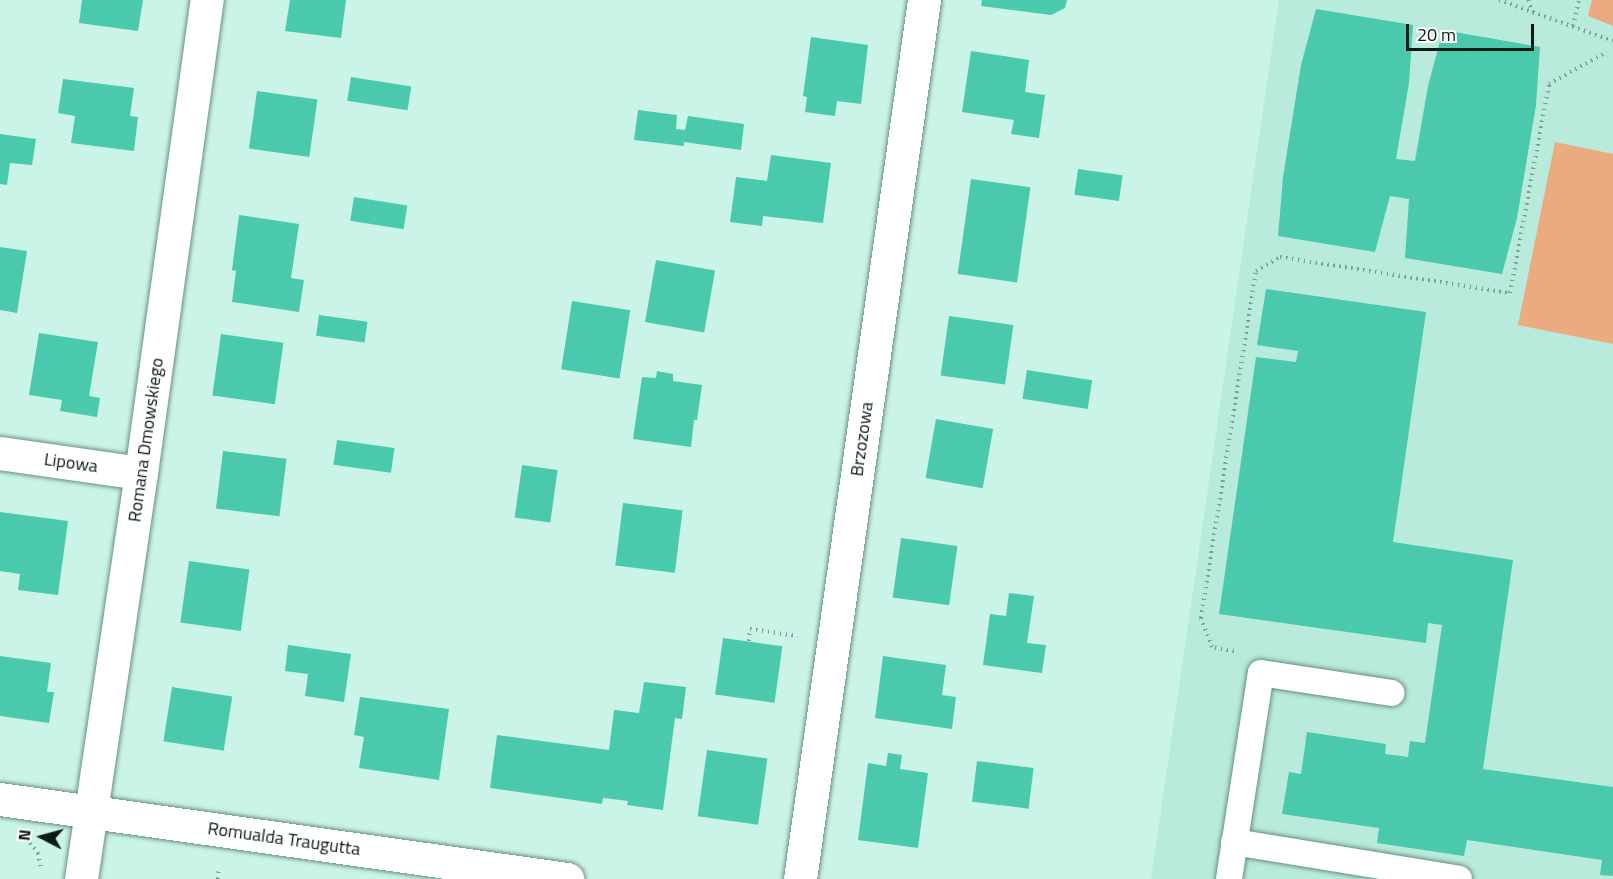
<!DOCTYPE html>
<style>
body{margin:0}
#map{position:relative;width:1613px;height:879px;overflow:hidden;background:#cbf4e8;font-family:"Titillium Web",sans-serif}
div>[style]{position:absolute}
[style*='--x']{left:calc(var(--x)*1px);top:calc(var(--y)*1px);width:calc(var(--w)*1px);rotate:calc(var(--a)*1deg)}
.built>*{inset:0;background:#b8ebdc}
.green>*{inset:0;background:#ebaa80}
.building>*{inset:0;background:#4ac9ac;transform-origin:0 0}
.path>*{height:4px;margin-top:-2px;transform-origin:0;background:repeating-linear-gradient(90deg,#7e9d93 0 1.5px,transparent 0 6px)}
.roads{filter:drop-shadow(0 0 2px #688f84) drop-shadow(0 0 2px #688f84)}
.service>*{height:26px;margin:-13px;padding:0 13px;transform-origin:13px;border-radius:13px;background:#fff}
.minor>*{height:33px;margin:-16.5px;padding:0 16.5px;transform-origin:16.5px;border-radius:16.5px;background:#fff}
span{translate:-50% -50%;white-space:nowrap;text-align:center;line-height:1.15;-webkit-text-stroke:4.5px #fff;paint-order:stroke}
.street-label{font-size:18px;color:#0b1b16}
.north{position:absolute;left:12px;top:807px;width:60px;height:60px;-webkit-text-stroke:4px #fff;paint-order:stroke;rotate:276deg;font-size:16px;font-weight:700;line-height:24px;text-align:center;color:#0b1b16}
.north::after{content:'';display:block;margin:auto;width:21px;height:27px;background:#0b1b16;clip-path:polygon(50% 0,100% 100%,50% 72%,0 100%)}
.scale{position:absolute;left:1406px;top:24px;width:128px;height:27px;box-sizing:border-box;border:3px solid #0b1b16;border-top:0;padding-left:8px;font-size:18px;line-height:21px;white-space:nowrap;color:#0b1b16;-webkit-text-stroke:4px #fff;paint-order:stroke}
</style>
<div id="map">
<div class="built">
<i style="clip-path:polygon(1279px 0,1613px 0,1613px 879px,1151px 879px)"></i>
</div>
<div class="green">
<i style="clip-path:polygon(1592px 0,1613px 0,1613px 26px,1588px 16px)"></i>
<i style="clip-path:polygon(1555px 142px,1613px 154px,1613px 344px,1518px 325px)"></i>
</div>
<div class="building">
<i style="clip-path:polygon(82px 0,143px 0,138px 31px,79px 23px)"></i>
<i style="clip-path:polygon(290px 0,346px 0,341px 38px,285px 31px)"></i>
<i style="clip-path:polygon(982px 0,1067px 0,1065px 8px,1051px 15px,981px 6px)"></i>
<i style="clip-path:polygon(1316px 9px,1413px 25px,1409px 83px,1396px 159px,1415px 161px,1428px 86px,1443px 30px,1540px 47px,1536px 105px,1517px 218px,1502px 274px,1405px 258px,1409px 199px,1390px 196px,1375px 252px,1278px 236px,1283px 177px,1301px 65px)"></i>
<i style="clip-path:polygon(811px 37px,868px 45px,861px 104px,837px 101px,835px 116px,805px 112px,807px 97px,803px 96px)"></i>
<i style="clip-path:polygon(971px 51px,1029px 60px,1025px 92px,1045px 95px,1039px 138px,1011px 134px,1014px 120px,962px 112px)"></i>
<i style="left:351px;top:77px;width:61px;height:24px;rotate:9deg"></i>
<i style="clip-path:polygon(63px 79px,134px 88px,130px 116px,138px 117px,134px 151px,71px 143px,75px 116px,58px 113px)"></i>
<i style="left:257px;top:91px;width:61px;height:58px;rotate:8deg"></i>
<i style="clip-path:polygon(638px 110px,677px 115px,676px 129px,685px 130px,688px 116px,744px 124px,741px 150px,684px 142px,684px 146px,634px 140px)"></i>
<i style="clip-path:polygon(0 134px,36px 139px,32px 165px,10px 163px,7px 185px,0 184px)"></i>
<i style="clip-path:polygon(771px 155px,831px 163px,823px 223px,763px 216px,762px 226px,730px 222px,736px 177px,767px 181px)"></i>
<i style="left:1078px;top:169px;width:45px;height:26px;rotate:8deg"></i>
<i style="left:971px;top:179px;width:60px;height:96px;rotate:8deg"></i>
<i style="left:354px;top:197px;width:54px;height:24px;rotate:9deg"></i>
<i style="clip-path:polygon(239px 215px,299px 224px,291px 278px,304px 280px,299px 312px,232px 302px,236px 271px,232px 270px)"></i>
<i style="clip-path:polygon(0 247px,27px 251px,17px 313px,0 310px)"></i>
<i style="left:656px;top:260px;width:60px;height:63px;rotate:10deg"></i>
<i style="clip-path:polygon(1266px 289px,1426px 312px,1393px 542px,1513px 560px,1483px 769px,1613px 787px,1613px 876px,1600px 875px,1602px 860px,1467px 840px,1464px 856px,1377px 843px,1379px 828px,1282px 814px,1289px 772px,1301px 774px,1307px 732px,1386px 744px,1385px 754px,1408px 757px,1410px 741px,1425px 743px,1442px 625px,1428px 623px,1426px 643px,1219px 614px,1256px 357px,1296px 362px,1298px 351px,1257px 345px)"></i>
<i style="left:572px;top:301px;width:59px;height:69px;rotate:9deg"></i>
<i style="left:319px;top:315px;width:49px;height:21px;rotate:8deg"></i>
<i style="left:949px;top:316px;width:65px;height:60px;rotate:8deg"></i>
<i style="clip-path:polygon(39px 333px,98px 342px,89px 396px,100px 398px,97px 417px,60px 411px,62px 400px,29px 395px)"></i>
<i style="left:221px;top:334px;width:63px;height:62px;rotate:8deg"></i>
<i style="left:1027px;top:370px;width:66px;height:29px;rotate:9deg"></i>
<i style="clip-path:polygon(657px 371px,673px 374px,673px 381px,702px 385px,697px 420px,694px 420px,691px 447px,633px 439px,642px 377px,656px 378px)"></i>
<i style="left:936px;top:419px;width:58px;height:60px;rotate:10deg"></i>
<i style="left:337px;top:440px;width:58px;height:25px;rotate:8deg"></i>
<i style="left:223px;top:451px;width:64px;height:58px;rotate:7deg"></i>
<i style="left:522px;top:465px;width:36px;height:53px;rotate:8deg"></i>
<i style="left:623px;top:503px;width:60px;height:63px;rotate:7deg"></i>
<i style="clip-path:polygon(0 512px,68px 521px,58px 595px,18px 590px,20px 574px,0 571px)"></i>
<i style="left:901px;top:538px;width:57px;height:60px;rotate:8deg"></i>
<i style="left:189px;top:561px;width:61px;height:62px;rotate:8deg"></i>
<i style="clip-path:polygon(1009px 593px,1034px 596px,1027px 643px,1046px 645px,1042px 673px,983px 665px,990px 614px,1006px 616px)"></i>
<i style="left:723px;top:638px;width:60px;height:57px;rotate:8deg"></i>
<i style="clip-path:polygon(288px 645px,351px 654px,344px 702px,305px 696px,308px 674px,285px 671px)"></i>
<i style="clip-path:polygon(0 656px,51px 663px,47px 692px,54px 692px,49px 723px,0 716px)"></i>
<i style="clip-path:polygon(883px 656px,946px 665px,942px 695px,956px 697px,952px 729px,875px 718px)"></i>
<i style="clip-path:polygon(644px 682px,686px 687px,682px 719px,675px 718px,663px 810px,627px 805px,628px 801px,612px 799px,603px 798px,602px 804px,490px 788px,497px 735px,609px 750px,614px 710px,639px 713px)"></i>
<i style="left:172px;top:687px;width:61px;height:55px;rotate:9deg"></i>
<i style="clip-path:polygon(360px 697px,449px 709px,439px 780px,359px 768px,364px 737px,354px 735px)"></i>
<i style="left:707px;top:750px;width:61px;height:67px;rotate:8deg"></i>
<i style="clip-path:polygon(888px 753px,902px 755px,900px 769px,928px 773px,918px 848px,858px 840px,868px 763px,886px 766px)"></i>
<i style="left:977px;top:761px;width:57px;height:41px;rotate:7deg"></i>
</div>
<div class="path">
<i style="--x:1499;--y:0;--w:121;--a:19.8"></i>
<i style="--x:1528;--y:0;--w:13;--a:67"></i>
<i style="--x:1573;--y:26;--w:27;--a:-77"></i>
<i style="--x:749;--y:641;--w:12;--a:-85"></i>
<i style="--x:750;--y:629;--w:48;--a:8.5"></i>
<i style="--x:1234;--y:651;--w:22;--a:-170"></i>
<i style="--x:1212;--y:647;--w:31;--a:-111"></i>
<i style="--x:1201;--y:618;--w:351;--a:-81"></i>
<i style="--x:1256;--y:271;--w:28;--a:-30"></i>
<i style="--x:1280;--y:257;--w:233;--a:8.9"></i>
<i style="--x:1510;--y:293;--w:213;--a:-79.4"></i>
<i style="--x:1549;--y:84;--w:66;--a:-28.9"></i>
<i style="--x:30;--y:843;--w:13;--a:51"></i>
<i style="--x:38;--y:853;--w:16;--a:79"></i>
<i style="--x:218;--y:879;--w:11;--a:-85"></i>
</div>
<div class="roads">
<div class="service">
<i style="--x:1234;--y:842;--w:228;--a:9.3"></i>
<i style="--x:1229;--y:879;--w:208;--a:-81.2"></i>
<i style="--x:1261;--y:673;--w:132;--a:8.7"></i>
</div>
<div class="minor">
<i style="--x:0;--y:453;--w:142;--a:8.1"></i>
<i style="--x:0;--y:799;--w:573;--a:8.03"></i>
<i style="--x:81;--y:879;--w:410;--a:-81.6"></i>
<i style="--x:141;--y:473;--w:478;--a:-82.1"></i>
<i style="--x:800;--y:879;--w:888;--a:-81.97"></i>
</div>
</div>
<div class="street-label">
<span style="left:862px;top:439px;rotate:-82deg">Brzozowa</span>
<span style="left:146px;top:440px;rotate:-82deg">Romana Dmowskiego</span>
<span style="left:71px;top:463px;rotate:8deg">Lipowa</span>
<span style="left:284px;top:839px;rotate:8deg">Romualda Traugutta</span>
</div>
<div class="north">N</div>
<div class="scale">20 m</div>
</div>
